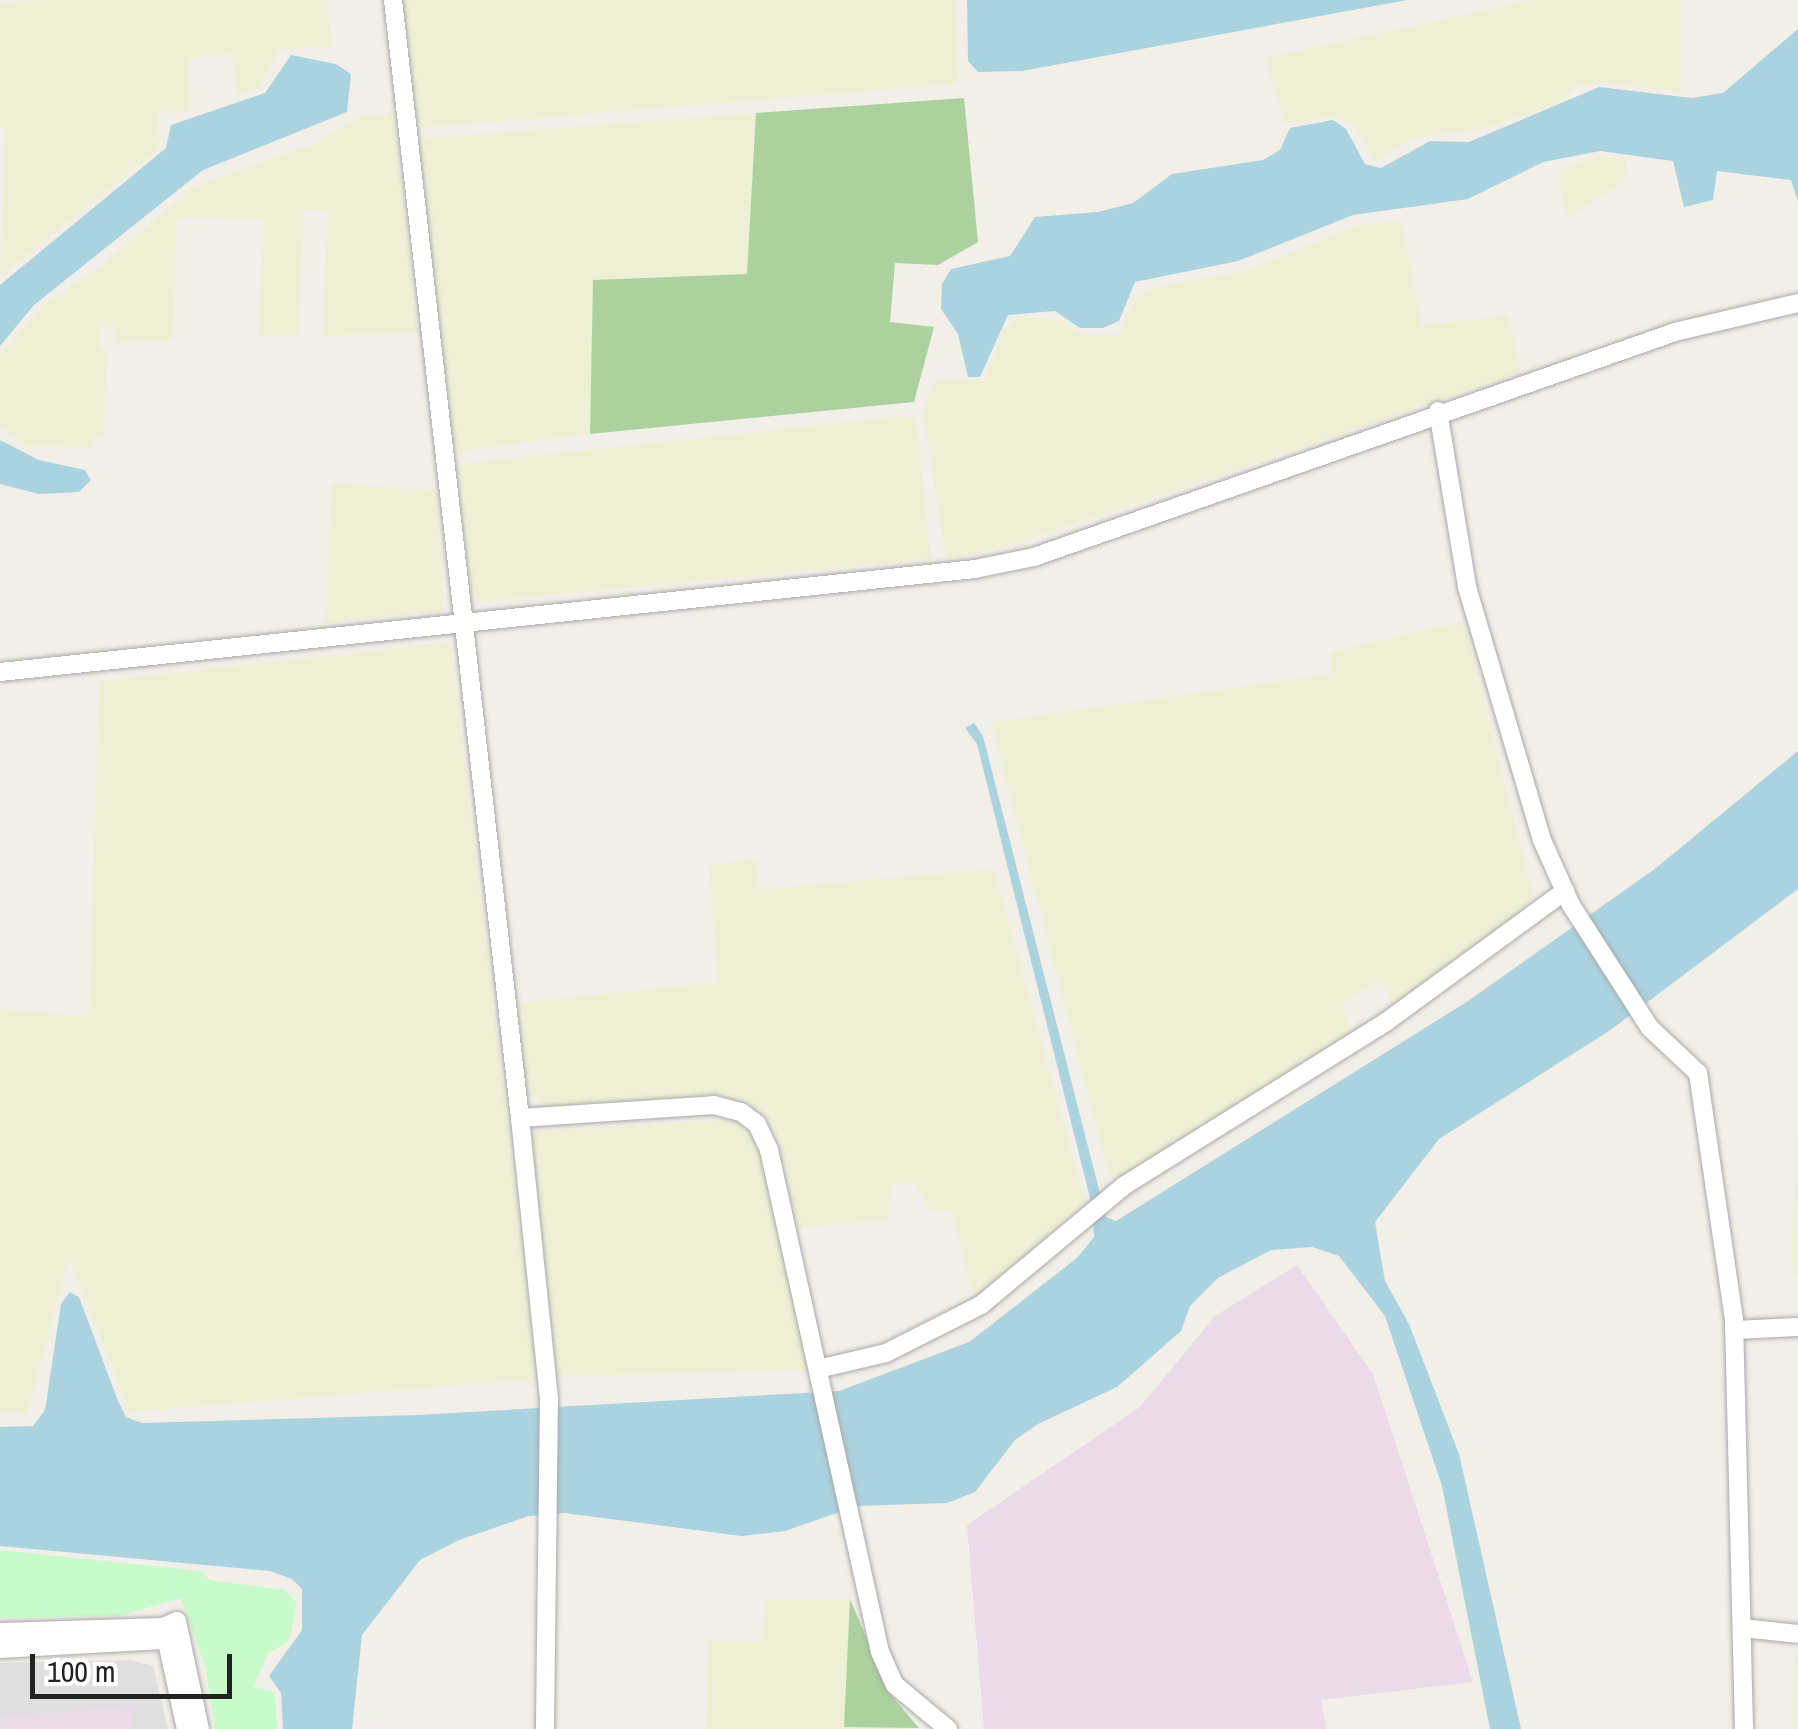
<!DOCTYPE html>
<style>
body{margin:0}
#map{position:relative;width:1798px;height:1729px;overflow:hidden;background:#f2efe9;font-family:"Archivo Narrow",sans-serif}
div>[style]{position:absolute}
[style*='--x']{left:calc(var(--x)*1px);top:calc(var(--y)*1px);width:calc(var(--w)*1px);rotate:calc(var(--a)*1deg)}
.residential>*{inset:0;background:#e0dfdf}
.industrial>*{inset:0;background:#ebdbe8;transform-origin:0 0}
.farmland>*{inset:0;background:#eef0d5}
.forest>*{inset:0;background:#add19e}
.park>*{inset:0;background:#c8facc}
.water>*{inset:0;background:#aad3df}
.roads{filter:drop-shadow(0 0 2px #a9a9a9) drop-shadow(0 0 2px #a9a9a9)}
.minor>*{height:18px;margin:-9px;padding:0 9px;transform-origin:9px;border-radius:9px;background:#fff}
span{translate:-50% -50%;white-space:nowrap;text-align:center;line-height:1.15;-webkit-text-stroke:9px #fff;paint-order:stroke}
.scale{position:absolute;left:30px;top:1654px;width:202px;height:45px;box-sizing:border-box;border:5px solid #222;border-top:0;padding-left:12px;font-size:30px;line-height:35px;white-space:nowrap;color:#222;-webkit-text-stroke:8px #fff;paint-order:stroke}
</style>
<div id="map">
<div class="residential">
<i style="clip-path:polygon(130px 1660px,153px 1666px,168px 1729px,0 1729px,0 1663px)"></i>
</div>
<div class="industrial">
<i style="clip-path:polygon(1297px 1265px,1373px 1374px,1473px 1682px,1321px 1700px,1326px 1729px,984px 1729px,967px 1525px,1140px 1407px,1215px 1316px)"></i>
<i style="left:131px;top:1706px;width:23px;height:131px;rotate:85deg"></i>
</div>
<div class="farmland">
<i style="clip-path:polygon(36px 0,327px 0,332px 46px,279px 50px,259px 88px,237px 95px,232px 54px,188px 58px,190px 111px,158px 112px,159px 148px,0 277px,5px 129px,0 128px,0 3px)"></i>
<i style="clip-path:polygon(401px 0,956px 0,958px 84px,414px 128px)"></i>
<i style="clip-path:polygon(1531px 0,1681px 0,1681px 92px,1603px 83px,1577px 86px,1558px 103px,1487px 128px,1411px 139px,1376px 162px,1353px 124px,1334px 117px,1284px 124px,1265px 58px)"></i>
<i style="clip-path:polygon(393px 113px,418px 333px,322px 335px,328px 211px,304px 210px,298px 335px,258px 336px,264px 219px,177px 218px,173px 340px,115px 343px,115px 327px,99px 328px,99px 349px,107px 349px,104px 436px,94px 435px,93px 448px,25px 445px,0 427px,0 355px,45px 304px,101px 266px,193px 187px,315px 143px,358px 117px)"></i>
<i style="clip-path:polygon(756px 113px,747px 274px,593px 280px,590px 434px,452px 452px,413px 139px)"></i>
<i style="clip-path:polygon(1594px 157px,1626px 158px,1625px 181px,1566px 219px,1558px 171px)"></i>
<i style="clip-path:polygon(1401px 220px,1422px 325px,1508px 315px,1521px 373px,1012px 545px,946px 560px,923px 413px,930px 387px,937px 380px,985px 380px,1003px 330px,1020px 316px,1061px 319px,1081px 334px,1118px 334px,1135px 297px,1155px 287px,1249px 270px,1357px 225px)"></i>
<i style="clip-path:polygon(903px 416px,916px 419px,931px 559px,478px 602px,469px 597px,455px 464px)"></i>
<i style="clip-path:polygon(331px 483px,436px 490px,444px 611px,326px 623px)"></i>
<i style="clip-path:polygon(1464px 621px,1532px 893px,1527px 907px,1397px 1004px,1379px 982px,1342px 1002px,1350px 1034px,1119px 1178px,1108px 1172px,991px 722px,1331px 674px,1330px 652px)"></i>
<i style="clip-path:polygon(450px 642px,538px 1379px,129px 1412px,69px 1257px,27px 1414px,0 1413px,0 1009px,89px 1016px,99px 681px)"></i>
<i style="clip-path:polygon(757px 859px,759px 889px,994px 869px,1085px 1201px,990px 1289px,973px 1297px,951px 1210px,932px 1212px,914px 1182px,890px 1186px,889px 1220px,797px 1228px,775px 1132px,761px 1109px,740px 1100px,547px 1106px,525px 1093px,514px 1003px,718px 982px,709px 865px)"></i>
<i style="clip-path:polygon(1798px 1100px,1798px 1276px,1796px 1276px,1791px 1264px)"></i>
<i style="clip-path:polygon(726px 1120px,750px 1131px,760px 1159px,809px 1370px,555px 1376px,529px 1138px,533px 1132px)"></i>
<i style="clip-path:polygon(766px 1599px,850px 1599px,845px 1727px,921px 1729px,706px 1729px,708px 1641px,762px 1641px)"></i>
<i style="clip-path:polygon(1798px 1646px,1798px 1729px,1792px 1729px,1794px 1653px)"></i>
</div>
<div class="forest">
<i style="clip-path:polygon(964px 98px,978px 242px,938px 265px,895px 263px,890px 322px,934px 327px,914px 402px,590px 434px,593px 280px,747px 274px,756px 113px)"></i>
<i style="clip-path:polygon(850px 1599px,890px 1694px,919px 1728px,844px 1727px)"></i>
</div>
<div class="park">
<i style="clip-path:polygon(0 1550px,200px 1571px,210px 1580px,285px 1590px,297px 1603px,289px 1641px,268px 1653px,253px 1687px,275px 1692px,277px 1729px,215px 1729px,205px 1666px,181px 1598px,119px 1616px,0 1618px)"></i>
</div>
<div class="water">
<i style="clip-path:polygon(967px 0,1407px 0,1022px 71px,978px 72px,968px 61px)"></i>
<i style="clip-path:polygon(1798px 29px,1798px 202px,1791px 180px,1717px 171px,1713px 200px,1684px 207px,1673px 161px,1600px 151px,1543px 162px,1468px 199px,1353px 215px,1238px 261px,1135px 282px,1119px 321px,1103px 328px,1080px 328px,1055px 311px,1008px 315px,980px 377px,968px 377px,958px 334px,941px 309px,942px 284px,951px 269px,1010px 256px,1035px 217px,1098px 212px,1133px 203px,1172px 174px,1263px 160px,1280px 150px,1290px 128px,1333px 120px,1346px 129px,1365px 164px,1381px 168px,1430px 141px,1469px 142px,1599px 87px,1692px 98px,1723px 93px)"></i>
<i style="clip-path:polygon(291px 55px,336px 64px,351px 74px,347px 112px,203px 170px,34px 305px,0 346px,0 285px,166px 148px,171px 125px,265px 93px)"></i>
<i style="clip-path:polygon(0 440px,39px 460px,85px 470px,91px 480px,79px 492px,39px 494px,0 484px)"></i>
<i style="clip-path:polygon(974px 723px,983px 736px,1106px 1217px,1116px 1221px,1468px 1001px,1656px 868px,1798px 751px,1798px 889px,1609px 1031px,1439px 1139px,1375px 1222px,1385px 1281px,1409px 1324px,1459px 1454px,1521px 1729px,1490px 1729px,1442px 1486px,1385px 1316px,1339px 1256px,1312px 1247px,1271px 1250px,1218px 1278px,1190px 1306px,1181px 1331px,1117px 1387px,1038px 1424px,1015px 1440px,975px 1492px,947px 1503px,857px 1506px,785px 1531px,742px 1536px,564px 1513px,529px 1516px,459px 1540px,420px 1560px,362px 1635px,352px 1729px,283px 1729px,281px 1693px,269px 1676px,302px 1630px,302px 1589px,292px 1579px,270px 1571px,0 1546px,0 1427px,33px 1426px,45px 1410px,61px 1304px,70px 1292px,79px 1297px,118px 1401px,126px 1417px,142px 1423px,416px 1415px,839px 1391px,969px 1342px,1077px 1258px,1094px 1237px,1092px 1206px,977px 744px,965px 728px)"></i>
</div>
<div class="roads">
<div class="minor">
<i style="--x:393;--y:0;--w:1125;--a:83.52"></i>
<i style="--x:520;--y:1118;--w:194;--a:-3.8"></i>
<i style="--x:714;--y:1105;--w:28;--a:15"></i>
<i style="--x:741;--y:1112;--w:20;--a:37"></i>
<i style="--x:757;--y:1124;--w:29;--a:65"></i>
<i style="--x:769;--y:1150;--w:514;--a:77.53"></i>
<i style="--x:880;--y:1652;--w:36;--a:66"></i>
<i style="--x:895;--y:1685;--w:69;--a:39.7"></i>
<i style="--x:1438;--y:411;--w:178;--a:80.6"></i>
<i style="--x:1467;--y:587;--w:264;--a:73.5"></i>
<i style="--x:1542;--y:840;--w:71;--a:66"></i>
<i style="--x:1571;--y:905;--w:146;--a:57.3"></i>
<i style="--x:1650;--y:1028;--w:66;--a:43.2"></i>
<i style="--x:1698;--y:1073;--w:249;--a:81.7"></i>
<i style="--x:1734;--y:1319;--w:410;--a:88.6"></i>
<i style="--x:0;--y:672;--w:980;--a:-6.03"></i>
<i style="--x:975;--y:569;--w:60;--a:-11.5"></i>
<i style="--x:1034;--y:557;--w:679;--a:-19.34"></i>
<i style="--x:1675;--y:332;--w:126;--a:-13.3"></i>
<i style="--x:520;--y:1118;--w:281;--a:84.1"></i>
<i style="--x:549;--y:1398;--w:331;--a:90.7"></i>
<i style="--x:1734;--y:1330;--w:64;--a:-2.7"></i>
<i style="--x:818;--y:1369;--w:70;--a:-13.2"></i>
<i style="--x:886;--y:1353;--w:106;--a:-26.8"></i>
<i style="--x:981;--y:1305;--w:187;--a:-39.8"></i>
<i style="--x:1125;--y:1185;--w:308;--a:-32"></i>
<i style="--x:1386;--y:1022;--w:222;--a:-36.2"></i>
<i style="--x:1742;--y:1628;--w:56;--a:6.1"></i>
<i style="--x:0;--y:1632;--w:163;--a:-1.8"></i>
<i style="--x:163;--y:1627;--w:15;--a:-23"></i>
<i style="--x:177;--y:1621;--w:110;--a:78"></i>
<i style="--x:165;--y:1633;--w:98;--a:77.7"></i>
<i style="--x:0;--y:1649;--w:181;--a:-3.2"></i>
</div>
</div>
<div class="scale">100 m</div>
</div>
